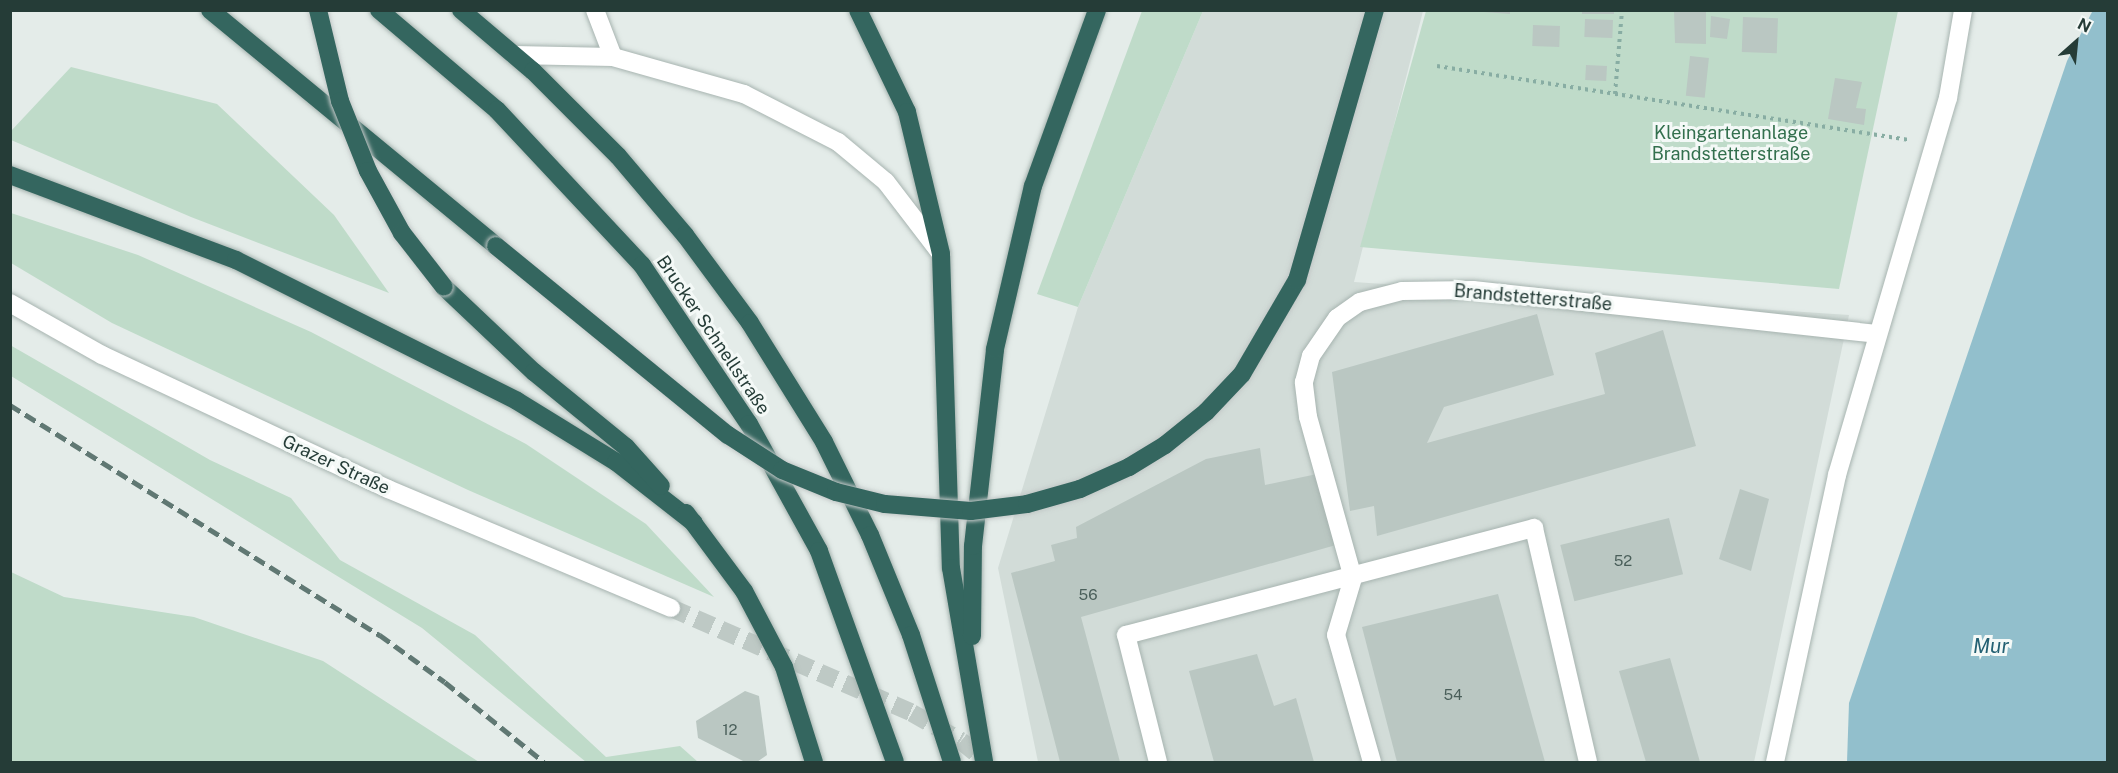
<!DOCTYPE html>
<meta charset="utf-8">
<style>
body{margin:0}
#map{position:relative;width:2118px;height:773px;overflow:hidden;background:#e4ece9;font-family:"Public Sans",sans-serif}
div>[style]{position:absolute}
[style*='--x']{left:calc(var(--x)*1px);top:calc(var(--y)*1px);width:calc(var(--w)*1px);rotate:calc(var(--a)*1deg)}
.built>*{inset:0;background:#d2dcd8}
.green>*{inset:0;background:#bfdbc9}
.water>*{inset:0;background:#92bfcc}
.building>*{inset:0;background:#bac7c2;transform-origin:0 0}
.minor-tunnel>*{height:18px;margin-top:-9px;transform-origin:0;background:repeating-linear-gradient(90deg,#bec9c5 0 18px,transparent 0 27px)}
.path>*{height:4px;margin-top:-2px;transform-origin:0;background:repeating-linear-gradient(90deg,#88ada3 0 3px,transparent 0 7.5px)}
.roads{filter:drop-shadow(0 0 2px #a7b4b0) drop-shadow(0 0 2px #a7b4b0)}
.minor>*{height:18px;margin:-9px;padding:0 9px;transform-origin:9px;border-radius:9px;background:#fff}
.highway>*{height:18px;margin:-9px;padding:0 9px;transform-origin:9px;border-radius:9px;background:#34665f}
.rail>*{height:4.5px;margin-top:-2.25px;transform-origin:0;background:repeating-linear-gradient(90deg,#607873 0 12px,transparent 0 18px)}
.bridges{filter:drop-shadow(0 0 2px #c2c8c7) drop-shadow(0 0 2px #c2c8c7)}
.highway-bridge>*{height:18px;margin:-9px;padding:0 9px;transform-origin:9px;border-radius:9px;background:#34665f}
span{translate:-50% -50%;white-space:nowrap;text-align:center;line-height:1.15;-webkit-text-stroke:6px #f4f9f7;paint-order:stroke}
.number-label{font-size:15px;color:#4a5f5a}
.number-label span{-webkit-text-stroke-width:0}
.park-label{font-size:18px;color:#33704e}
.street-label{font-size:18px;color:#253c37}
.water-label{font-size:20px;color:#246173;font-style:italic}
.frame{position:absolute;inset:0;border:12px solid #253c37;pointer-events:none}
.north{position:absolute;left:2046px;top:12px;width:60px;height:60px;-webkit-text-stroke:4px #f4f9f7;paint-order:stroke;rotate:27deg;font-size:16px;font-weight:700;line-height:24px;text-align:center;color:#253c37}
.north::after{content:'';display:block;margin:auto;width:21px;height:27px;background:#253c37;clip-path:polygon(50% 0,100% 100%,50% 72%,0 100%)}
</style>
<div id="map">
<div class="built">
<i style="clip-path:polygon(1203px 11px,1423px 11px,1354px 282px,1849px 315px,1754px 762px,1038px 762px,998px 568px,1078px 307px)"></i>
</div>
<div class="green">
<i style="clip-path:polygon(1142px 11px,1203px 11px,1078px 307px,1037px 294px)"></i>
<i style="clip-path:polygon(1426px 11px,1898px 11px,1839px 289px,1360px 247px)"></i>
<i style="clip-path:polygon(71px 67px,217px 104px,334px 215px,389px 293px,191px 217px,11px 140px,11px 131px)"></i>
<i style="clip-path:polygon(11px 213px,138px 255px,311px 332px,526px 444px,646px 524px,714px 597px,468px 490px,112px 323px,11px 263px)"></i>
<i style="clip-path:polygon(10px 345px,210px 460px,291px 498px,340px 560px,475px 635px,606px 757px,680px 746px,698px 762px,586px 762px,422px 628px,11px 376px)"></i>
<i style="clip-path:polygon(11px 572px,64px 597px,194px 617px,323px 661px,479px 762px,11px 762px)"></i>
</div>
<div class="water">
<i style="clip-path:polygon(2093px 10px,2108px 11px,2107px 762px,1847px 762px,1849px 703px,2067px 61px)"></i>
</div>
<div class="building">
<i style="clip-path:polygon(1458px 10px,1510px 10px,1510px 14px)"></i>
<i style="left:1582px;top:10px;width:32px;height:4px"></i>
<i style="clip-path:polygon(1702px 10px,1706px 10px,1706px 44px,1675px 43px,1674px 11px)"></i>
<i style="clip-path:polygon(1711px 16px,1730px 19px,1727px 39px,1710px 37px)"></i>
<i style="left:1743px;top:17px;width:35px;height:35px;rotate:2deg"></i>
<i style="left:1585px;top:19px;width:28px;height:18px;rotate:2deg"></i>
<i style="left:1533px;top:25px;width:27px;height:21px;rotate:2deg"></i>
<i style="left:1690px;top:56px;width:19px;height:40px;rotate:6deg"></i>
<i style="left:1586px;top:65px;width:21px;height:15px;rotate:3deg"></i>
<i style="clip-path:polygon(1835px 78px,1862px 82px,1856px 108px,1866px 109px,1864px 125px,1828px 119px)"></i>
<i style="clip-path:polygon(1537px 314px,1554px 375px,1444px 407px,1427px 443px,1605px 394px,1595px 353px,1663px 330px,1696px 446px,1377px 536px,1374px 506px,1350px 511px,1332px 372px)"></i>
<i style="clip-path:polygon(1260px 448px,1265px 485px,1317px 474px,1336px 545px,1081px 617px,1120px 762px,1060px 762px,1011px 573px,1055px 561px,1051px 545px,1077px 538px,1076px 527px,1206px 459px)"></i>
<i style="clip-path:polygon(1740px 489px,1769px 499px,1751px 571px,1719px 559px)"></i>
<i style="left:1669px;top:518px;width:58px;height:112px;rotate:76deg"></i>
<i style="clip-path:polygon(1498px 594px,1545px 762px,1397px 762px,1362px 627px)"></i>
<i style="clip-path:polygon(1257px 654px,1274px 706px,1296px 698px,1314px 762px,1214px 762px,1189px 671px)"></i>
<i style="clip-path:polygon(1670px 658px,1700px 762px,1646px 762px,1619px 671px)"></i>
<i style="clip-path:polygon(745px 691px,759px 696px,767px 755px,757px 762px,745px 762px,698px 738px,696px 721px)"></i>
</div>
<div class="minor-tunnel">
<i style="--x:671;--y:608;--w:263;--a:23.5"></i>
<i style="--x:912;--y:713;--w:56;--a:29.7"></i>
<i style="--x:961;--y:741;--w:33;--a:39"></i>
</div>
<div class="path">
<i style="--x:1437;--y:66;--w:478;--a:8.9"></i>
<i style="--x:1615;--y:94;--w:84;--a:-85.2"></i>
</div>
<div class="roads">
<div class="minor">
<i style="--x:595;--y:10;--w:50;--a:69"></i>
<i style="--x:514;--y:55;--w:99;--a:1.2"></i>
<i style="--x:613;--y:57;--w:136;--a:15.8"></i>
<i style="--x:744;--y:94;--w:106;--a:27.1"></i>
<i style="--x:838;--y:142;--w:62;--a:39.8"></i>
<i style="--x:886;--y:182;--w:91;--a:52.6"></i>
<i style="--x:10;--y:303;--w:106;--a:29.5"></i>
<i style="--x:102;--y:355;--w:316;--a:25.1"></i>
<i style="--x:388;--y:489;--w:307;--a:22.8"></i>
<i style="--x:1158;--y:762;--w:131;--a:-104.1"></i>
<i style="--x:1126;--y:635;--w:422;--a:-14.7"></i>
<i style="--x:1534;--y:528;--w:240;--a:77"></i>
<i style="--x:1372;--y:762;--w:132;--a:-105.8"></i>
<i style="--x:1336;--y:635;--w:59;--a:-73.4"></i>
<i style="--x:1353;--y:578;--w:167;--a:-105.6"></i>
<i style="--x:1308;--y:417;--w:35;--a:-97"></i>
<i style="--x:1304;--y:382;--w:27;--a:-75"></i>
<i style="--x:1311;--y:356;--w:46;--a:-55.6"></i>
<i style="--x:1337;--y:318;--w:28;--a:-35"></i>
<i style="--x:1360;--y:302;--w:43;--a:-14.7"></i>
<i style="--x:1402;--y:291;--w:71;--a:-0.8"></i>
<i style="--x:1473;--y:290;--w:406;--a:6.2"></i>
<i style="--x:1775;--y:762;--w:294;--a:-77.8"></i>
<i style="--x:1837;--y:475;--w:393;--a:-73.6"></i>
<i style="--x:1948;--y:98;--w:89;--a:-80.3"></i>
</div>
<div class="highway">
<i style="--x:210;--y:10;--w:371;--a:39.5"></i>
<i style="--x:379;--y:10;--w:155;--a:40.3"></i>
<i style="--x:497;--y:110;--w:212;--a:46.9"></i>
<i style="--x:642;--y:265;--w:192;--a:56.1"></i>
<i style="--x:749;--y:424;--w:145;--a:61.1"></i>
<i style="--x:819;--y:551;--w:224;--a:70.2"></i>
<i style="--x:461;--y:10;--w:94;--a:40.3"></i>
<i style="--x:533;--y:71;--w:120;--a:45"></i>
<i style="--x:618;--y:156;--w:104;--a:49.7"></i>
<i style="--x:685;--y:235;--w:109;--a:53.5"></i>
<i style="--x:750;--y:323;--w:140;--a:58.1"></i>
<i style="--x:824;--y:442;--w:104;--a:63.7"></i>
<i style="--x:870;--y:535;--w:108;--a:67.7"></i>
<i style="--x:911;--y:635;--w:133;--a:72.1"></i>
<i style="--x:858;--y:10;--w:113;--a:64.3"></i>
<i style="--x:907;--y:112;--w:146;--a:76.5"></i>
<i style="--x:941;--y:254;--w:314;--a:88.2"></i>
<i style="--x:951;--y:568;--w:197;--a:80.3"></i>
<i style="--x:10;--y:175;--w:241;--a:20.6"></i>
<i style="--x:236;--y:260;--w:314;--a:26.6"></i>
<i style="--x:517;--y:401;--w:116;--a:31.6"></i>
<i style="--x:616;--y:462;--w:99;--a:38"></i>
<i style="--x:444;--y:287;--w:124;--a:43.4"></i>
<i style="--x:534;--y:372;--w:119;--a:39.2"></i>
<i style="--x:626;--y:447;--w:52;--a:48.1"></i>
<i style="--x:686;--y:513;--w:97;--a:53.4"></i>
<i style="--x:744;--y:591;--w:86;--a:62.2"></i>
<i style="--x:784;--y:667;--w:100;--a:72.5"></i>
<i style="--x:972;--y:636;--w:90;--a:-89.4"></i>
<i style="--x:973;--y:546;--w:198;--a:-83.6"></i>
<i style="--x:995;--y:349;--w:167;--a:-76.9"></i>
<i style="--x:1033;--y:186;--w:187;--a:-70"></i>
</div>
</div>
<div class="rail">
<i style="--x:10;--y:405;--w:436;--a:31.9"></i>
<i style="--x:380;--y:635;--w:80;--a:35.9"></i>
<i style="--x:445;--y:682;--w:127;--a:38.9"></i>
</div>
<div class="bridges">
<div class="highway-bridge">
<i style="--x:318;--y:10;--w:94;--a:76.4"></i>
<i style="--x:340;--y:101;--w:75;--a:68.2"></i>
<i style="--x:368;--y:171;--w:71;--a:61.3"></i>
<i style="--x:402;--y:233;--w:68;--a:52.1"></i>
<i style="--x:496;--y:246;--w:299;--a:39.2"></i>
<i style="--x:728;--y:435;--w:64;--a:32.9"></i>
<i style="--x:782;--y:470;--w:58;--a:22.2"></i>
<i style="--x:836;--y:492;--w:50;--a:13.8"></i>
<i style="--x:885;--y:504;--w:86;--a:4.7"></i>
<i style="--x:971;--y:511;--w:56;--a:-7.1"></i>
<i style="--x:1027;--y:504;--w:55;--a:-15.8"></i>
<i style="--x:1080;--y:489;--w:54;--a:-24.2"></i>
<i style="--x:1129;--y:467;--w:42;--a:-31.4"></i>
<i style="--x:1165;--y:445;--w:53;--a:-38.8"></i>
<i style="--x:1206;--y:412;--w:52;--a:-46.5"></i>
<i style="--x:1242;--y:374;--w:109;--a:-59.7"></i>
<i style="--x:1297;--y:280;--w:281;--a:-73.9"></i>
</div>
</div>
<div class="number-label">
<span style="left:1623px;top:561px">52</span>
<span style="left:1088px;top:595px">56</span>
<span style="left:1453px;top:695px">54</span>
<span style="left:730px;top:730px">12</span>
</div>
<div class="park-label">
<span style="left:1731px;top:144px">Kleingartenanlage<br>Brandstetterstraße</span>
</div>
<div class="street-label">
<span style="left:1533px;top:298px;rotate:5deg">Brandstetterstraße</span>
<span style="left:713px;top:335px;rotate:56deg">Brucker Schnellstraße</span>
<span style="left:336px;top:465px;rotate:25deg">Grazer Straße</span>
</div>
<div class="water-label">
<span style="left:1991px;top:646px">Mur</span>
</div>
<div class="frame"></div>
<div class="north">N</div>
</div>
